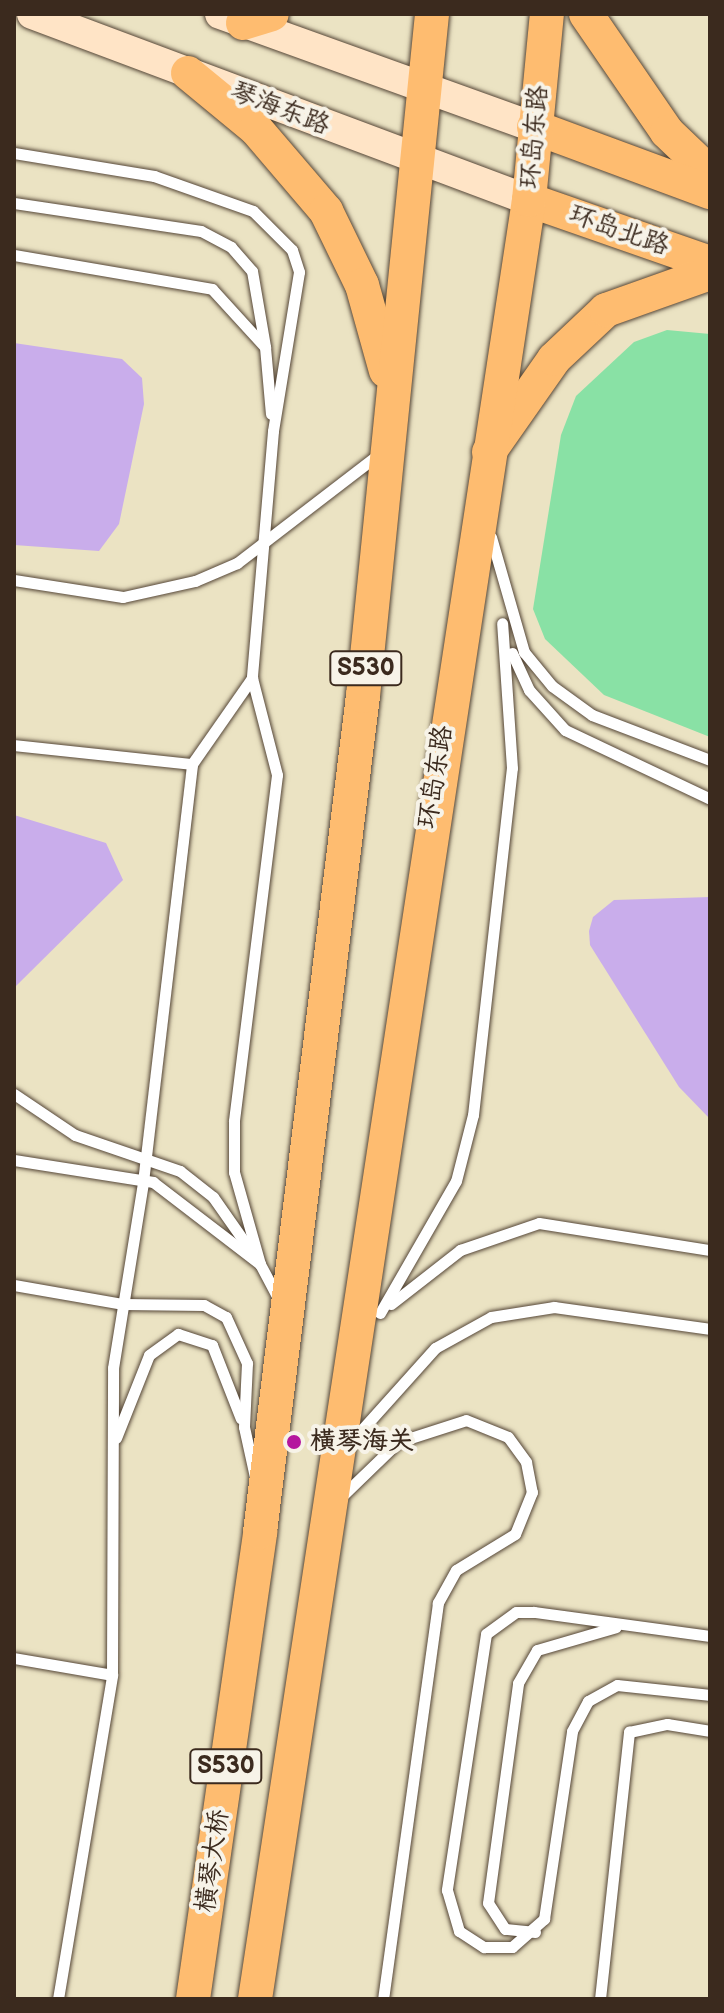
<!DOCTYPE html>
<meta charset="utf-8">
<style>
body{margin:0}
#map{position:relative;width:724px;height:2013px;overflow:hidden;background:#ebe3c3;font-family:"Balsamiq Sans","LXGW WenKai TC",sans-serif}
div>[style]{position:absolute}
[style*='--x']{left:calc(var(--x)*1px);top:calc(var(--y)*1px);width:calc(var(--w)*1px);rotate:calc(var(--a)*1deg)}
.green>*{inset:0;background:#89e1a5}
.building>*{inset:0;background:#c9adeb}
.roads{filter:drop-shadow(0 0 2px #554637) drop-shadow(0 0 2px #554637)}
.lane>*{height:11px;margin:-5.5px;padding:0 5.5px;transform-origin:5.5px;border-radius:5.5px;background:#fff}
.secondary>*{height:30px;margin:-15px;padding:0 15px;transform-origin:15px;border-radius:15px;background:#ffe4c6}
.primary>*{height:34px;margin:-17px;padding:0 17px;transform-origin:17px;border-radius:17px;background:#febc70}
.dots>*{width:22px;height:22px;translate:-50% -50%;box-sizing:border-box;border:4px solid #f7f3e8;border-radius:50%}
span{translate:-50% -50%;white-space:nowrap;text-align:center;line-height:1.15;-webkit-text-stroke:8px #f7f3e8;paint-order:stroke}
.shield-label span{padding:2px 6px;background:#f7f3e8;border:2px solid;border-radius:6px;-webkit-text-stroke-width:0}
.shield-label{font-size:24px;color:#3b2a1e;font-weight:700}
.street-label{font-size:26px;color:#3b2a1e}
.poi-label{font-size:26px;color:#3b2a1e;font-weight:700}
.left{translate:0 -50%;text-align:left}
.frame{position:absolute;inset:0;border:16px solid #3b2a1e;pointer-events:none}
</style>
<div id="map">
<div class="green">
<i style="clip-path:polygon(667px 330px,710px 334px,710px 737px,604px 695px,545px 639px,533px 609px,561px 435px,576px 396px,634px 342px)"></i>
</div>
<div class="building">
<i style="clip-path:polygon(14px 343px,122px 359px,142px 378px,144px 404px,119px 524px,99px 551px,14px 545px)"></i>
<i style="clip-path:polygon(14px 815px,106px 843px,123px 880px,14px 988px)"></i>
<i style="clip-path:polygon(710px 897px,710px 1119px,679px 1087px,590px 945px,589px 931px,593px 917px,614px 900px)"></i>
</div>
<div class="roads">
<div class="lane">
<i style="--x:14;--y:153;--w:142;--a:9.3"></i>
<i style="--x:154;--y:176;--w:105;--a:19.5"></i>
<i style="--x:253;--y:211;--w:55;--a:45"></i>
<i style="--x:292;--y:250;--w:23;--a:72"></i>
<i style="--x:299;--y:272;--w:161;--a:99.3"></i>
<i style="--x:273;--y:431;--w:248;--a:94.9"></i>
<i style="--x:252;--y:678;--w:100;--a:75.5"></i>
<i style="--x:277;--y:775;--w:349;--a:97.1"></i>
<i style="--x:234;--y:1121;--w:51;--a:90"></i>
<i style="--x:234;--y:1172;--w:96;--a:74.2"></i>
<i style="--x:14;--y:203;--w:189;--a:8.5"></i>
<i style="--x:201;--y:231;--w:34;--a:28"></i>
<i style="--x:231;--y:247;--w:32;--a:49"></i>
<i style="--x:252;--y:271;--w:76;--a:80.2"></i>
<i style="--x:14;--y:255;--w:201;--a:9.7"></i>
<i style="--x:212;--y:289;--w:79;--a:47.6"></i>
<i style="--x:265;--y:347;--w:67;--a:84.9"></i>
<i style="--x:491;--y:537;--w:120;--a:74"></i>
<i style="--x:524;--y:652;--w:44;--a:50.5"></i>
<i style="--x:552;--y:686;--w:49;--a:35.9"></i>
<i style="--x:592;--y:715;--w:126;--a:20.9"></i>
<i style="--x:14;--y:580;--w:110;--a:8.9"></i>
<i style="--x:123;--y:597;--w:74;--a:-12.5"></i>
<i style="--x:195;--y:581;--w:46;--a:-23.2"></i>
<i style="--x:237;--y:563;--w:179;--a:-37.5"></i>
<i style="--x:512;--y:653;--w:41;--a:65.3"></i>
<i style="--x:529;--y:690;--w:54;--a:48"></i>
<i style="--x:565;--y:730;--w:161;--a:25.4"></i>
<i style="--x:14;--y:745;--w:179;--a:6.1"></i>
<i style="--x:192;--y:764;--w:105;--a:-55.1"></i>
<i style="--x:14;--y:1094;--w:73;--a:33.9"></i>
<i style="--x:75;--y:1135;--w:111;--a:18.9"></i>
<i style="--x:180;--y:1171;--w:42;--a:38.2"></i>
<i style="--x:213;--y:1197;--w:61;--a:55"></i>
<i style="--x:14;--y:1160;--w:141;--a:9"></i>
<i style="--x:153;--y:1182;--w:135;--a:37.5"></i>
<i style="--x:260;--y:1264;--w:38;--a:62"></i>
<i style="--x:14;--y:1285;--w:111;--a:9.9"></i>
<i style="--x:123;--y:1304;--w:81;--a:0.7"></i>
<i style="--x:204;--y:1305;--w:25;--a:29"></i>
<i style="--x:226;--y:1317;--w:51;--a:65.5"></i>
<i style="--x:247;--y:1363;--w:64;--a:92.7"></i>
<i style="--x:244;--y:1427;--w:51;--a:77.6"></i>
<i style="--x:391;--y:1304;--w:88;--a:-38"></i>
<i style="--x:460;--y:1250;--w:83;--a:-18.9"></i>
<i style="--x:539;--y:1223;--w:173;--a:9"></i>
<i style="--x:380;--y:1313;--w:152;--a:-60.1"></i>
<i style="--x:456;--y:1181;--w:68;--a:-75.6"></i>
<i style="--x:473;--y:1115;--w:349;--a:-83.6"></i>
<i style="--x:512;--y:768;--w:145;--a:-93.9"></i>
<i style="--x:116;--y:1438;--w:89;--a:-68.3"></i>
<i style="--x:149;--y:1355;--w:36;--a:-36"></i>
<i style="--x:178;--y:1334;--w:36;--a:18"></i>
<i style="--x:212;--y:1345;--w:79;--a:68.6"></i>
<i style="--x:349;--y:1444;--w:129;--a:-48.1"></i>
<i style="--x:435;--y:1348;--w:64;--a:-29"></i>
<i style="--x:491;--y:1317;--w:64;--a:-9"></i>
<i style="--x:554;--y:1307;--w:158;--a:8"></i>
<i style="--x:341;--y:1497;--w:79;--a:-44"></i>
<i style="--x:398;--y:1442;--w:71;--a:-17.9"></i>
<i style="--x:466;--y:1420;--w:45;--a:22"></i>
<i style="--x:508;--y:1437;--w:31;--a:54"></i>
<i style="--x:526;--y:1462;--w:31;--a:79"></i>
<i style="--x:532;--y:1492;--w:45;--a:112"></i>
<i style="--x:515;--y:1534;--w:69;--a:148.6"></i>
<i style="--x:456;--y:1570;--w:38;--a:119"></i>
<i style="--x:438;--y:1603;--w:400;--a:97.9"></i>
<i style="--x:710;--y:1636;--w:178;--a:-172.2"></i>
<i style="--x:534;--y:1612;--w:18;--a:180"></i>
<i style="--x:516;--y:1612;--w:37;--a:144"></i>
<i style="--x:486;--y:1634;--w:259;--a:98.7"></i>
<i style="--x:447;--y:1890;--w:43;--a:73.7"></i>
<i style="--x:459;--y:1931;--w:30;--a:33"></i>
<i style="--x:484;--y:1947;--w:28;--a:0"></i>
<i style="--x:512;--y:1947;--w:43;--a:-41.2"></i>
<i style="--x:544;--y:1919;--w:190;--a:-81.5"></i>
<i style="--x:572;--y:1731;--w:34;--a:-62"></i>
<i style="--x:588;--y:1701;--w:33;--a:-29"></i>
<i style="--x:617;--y:1685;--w:94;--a:6.1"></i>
<i style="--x:14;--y:1658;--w:99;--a:9.8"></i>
<i style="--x:535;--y:1932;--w:30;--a:-174"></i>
<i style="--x:505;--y:1929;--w:31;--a:-123"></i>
<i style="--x:488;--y:1903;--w:222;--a:-82.2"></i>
<i style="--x:518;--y:1683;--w:38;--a:-60"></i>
<i style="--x:537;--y:1650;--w:82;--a:-16.2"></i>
<i style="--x:58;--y:1999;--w:328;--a:-80.5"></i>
<i style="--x:112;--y:1675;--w:307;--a:-89.8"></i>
<i style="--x:113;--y:1368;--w:188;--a:-80.8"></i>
<i style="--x:143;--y:1182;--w:421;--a:-83.3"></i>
<i style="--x:600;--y:1999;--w:269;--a:-83.8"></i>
<i style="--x:629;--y:1732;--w:39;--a:-12"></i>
<i style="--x:667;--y:1724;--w:44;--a:9.2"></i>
</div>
<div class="secondary">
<i style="--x:32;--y:14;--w:531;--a:20.52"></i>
<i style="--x:220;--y:14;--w:334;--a:19.8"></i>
</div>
<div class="primary">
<i style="--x:586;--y:14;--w:143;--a:55.5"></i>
<i style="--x:667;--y:132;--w:59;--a:43.6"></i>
<i style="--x:243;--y:23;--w:30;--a:-17"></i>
<i style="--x:188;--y:73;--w:88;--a:39.5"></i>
<i style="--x:256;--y:129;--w:108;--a:49.5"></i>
<i style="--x:326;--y:211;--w:82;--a:64.1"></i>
<i style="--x:362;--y:285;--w:89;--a:74.4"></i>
<i style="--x:534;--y:127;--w:188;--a:20.3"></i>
<i style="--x:529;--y:200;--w:192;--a:19.2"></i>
<i style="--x:489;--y:452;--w:113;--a:-55"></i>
<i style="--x:554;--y:359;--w:71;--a:-43.3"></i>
<i style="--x:606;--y:310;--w:110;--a:-19.6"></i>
<i style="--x:193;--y:1999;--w:472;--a:-81.8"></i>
<i style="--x:260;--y:1532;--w:842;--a:-82.98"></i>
<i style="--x:363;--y:696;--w:685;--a:-84.22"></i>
<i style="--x:255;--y:1999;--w:1820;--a:-81.34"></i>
<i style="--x:529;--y:200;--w:187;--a:-84.5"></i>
</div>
</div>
<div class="dots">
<i style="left:294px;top:1442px;background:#b5179e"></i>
</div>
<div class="shield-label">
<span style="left:366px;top:668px">S530</span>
<span style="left:226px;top:1766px">S530</span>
</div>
<div class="street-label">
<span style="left:280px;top:109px;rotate:21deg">琴海东路</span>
<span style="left:535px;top:137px;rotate:-85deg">环岛东路</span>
<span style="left:619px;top:231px;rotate:19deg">环岛北路</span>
<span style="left:436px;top:777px;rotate:-81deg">环岛东路</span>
<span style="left:213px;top:1861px;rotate:-82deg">横琴大桥</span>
</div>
<div class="poi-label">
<span class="left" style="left:310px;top:1442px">横琴海关</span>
</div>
<div class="frame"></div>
</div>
